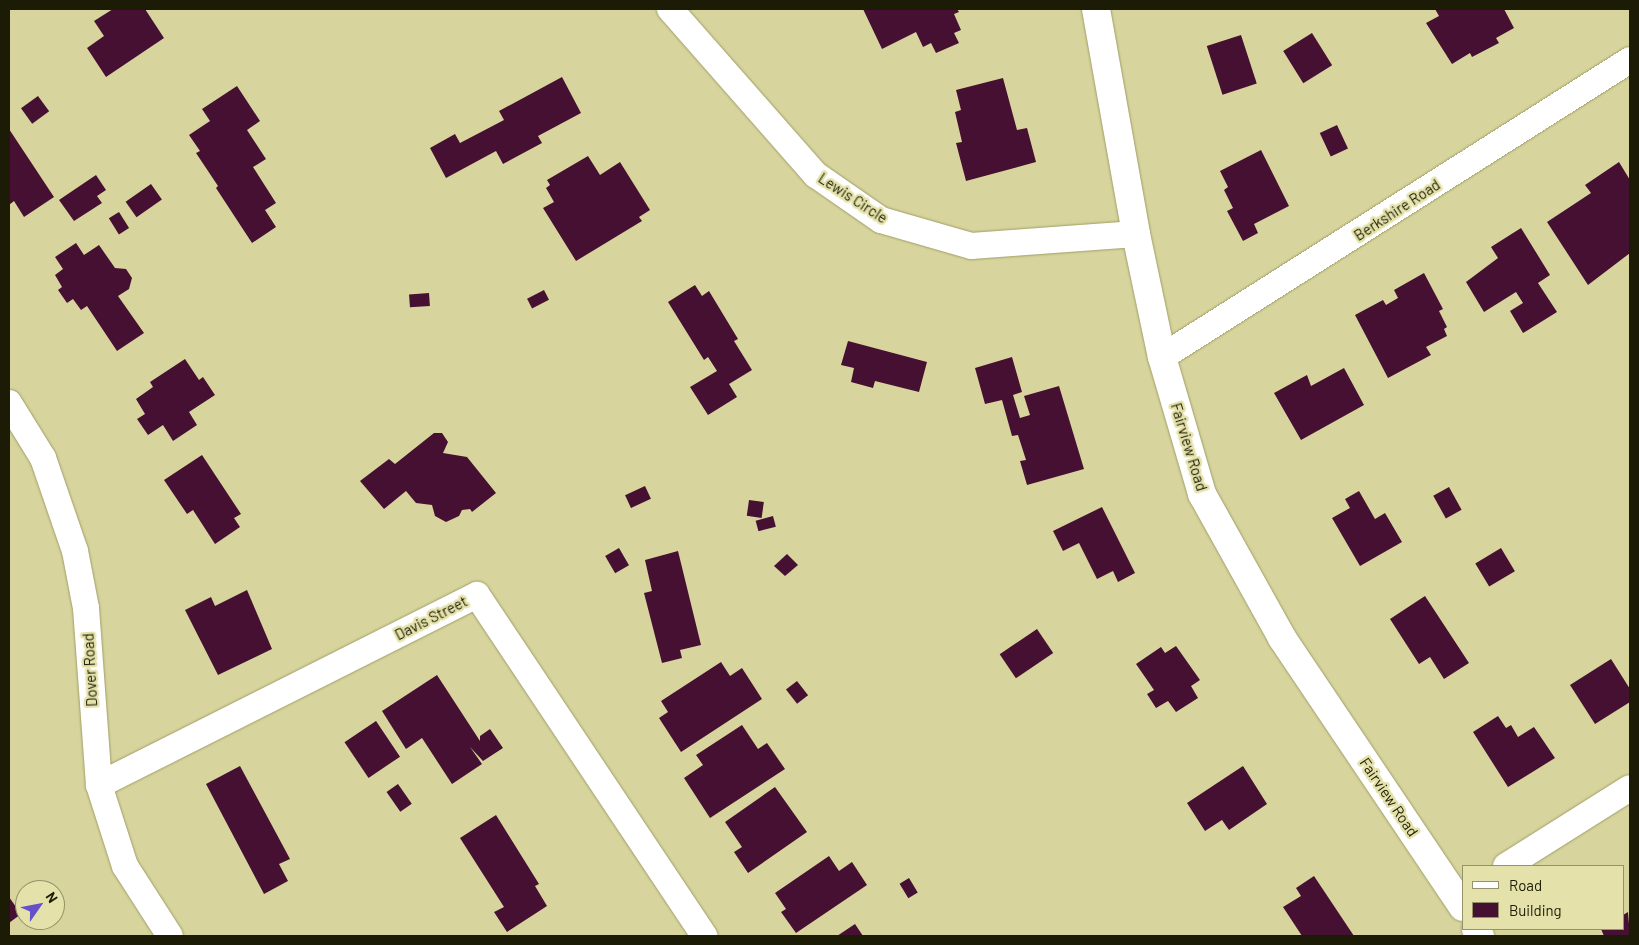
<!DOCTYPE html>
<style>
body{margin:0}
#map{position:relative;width:1639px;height:945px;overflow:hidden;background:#d7d59d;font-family:Barlow,sans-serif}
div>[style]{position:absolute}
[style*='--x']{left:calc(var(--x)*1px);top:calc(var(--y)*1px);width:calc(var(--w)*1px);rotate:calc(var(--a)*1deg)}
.building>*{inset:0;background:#461032;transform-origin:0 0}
.roads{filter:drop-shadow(0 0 1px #a19e69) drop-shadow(0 0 1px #a19e69)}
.minor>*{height:26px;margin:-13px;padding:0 13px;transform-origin:13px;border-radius:13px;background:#fff}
.tertiary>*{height:28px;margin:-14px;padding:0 14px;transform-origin:14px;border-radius:14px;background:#fff}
span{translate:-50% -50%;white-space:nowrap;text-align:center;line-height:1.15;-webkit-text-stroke:5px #e4e2aa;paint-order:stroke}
.street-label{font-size:15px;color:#1c1b05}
.frame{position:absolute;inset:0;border:10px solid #1c1b05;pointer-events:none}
.legend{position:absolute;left:1462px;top:865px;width:162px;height:65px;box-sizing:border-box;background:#e4e2aa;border:1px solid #949268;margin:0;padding:6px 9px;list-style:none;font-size:15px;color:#1c1b05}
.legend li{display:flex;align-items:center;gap:10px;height:25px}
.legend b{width:25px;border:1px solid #949268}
.north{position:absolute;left:15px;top:880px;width:50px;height:50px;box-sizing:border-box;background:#e4e2aa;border:1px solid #949268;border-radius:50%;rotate:57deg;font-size:14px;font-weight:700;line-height:20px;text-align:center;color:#1c1b05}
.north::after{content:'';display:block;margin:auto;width:18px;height:22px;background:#6551ca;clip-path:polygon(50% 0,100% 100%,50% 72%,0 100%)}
</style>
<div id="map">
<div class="building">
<i style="clip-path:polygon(113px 9px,145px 9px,164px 38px,106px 77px,87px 48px,104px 36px,94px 21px)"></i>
<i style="clip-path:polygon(863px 9px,957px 9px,959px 12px,954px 14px,961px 30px,954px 33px,959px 43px,936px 53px,931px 43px,923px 47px,916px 32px,882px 49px)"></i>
<i style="clip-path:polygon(1435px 9px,1504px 9px,1514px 28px,1496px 38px,1499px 43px,1472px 57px,1470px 53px,1452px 64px,1426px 23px,1439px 16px)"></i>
<i style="left:1312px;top:33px;width:38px;height:34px;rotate:58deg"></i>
<i style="left:1241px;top:35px;width:51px;height:36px;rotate:72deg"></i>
<i style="clip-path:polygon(562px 77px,581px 113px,538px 136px,542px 143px,503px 164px,496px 151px,446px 178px,430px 148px,455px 134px,460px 143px,504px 120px,499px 111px)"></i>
<i style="clip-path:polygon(1003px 78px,1017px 130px,1027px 128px,1036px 162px,966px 181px,956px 143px,962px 142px,955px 112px,961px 110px,956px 90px)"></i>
<i style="clip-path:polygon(237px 86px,260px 121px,247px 130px,266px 159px,253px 167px,276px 203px,265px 210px,276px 227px,252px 243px,216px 188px,218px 186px,196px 153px,200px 151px,189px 135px,210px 121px,202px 109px)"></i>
<i style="left:38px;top:96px;width:19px;height:21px;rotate:54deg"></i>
<i style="left:1337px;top:125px;width:26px;height:19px;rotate:65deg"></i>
<i style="clip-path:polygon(9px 129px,54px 197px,24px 217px,14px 201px,9px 205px)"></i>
<i style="clip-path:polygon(1261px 150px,1289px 206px,1254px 224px,1258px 233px,1243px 241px,1227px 211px,1233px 208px,1224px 190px,1228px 187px,1220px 171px)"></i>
<i style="clip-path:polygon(588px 156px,600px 175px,620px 162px,650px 210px,639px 217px,642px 221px,576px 261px,543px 208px,554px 202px,546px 188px,550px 185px,547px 180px)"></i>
<i style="clip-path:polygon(1619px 162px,1630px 180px,1630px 253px,1588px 285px,1547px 222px,1591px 193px,1585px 185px)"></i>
<i style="clip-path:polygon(96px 175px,106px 190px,97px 196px,102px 203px,74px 221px,59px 200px)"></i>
<i style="left:151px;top:184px;width:19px;height:31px;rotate:55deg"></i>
<i style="left:119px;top:212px;width:19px;height:12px;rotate:58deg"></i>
<i style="clip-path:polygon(1521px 228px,1550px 275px,1538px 283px,1557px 312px,1523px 333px,1510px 311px,1523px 303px,1516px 292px,1484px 312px,1466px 282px,1498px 258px,1491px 247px)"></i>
<i style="clip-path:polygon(76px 243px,84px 255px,99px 245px,115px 268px,126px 269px,132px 278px,129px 289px,118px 296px,144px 333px,117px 351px,87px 306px,81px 310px,73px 299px,67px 303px,58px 290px,62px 287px,55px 275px,63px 269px,55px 257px)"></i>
<i style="clip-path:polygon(1424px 273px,1443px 309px,1439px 311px,1447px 327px,1444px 329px,1447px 336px,1426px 347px,1431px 355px,1388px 378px,1355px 315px,1383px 300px,1386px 305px,1398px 298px,1394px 290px)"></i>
<i style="clip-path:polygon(695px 285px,702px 296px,709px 291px,738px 339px,734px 341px,752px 370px,729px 384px,737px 397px,708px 415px,690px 387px,717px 371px,708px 357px,704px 360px,668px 302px)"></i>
<i style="left:544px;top:290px;width:11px;height:19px;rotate:63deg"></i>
<i style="left:429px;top:293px;width:13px;height:20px;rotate:86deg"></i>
<i style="clip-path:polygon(848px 341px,927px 362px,919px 392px,875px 381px,873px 388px,851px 382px,854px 368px,841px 365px)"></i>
<i style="clip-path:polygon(1012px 357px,1022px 392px,1013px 395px,1020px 418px,1030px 415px,1024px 396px,1059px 386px,1084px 469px,1027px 485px,1020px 461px,1026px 460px,1018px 435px,1012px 436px,1002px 400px,985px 404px,975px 368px)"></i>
<i style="clip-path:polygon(185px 359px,199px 380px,203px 377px,215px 395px,189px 412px,197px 425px,173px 441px,163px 425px,148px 435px,137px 419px,145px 414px,136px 399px,153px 387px,150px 382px)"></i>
<i style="clip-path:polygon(1344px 368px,1364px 405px,1301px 440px,1274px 393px,1307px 375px,1311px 386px)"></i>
<i style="clip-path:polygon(434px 433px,442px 433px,448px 442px,443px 453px,467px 457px,496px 493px,472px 512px,470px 509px,462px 510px,459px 516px,446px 522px,435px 516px,432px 505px,416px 503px,406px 491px,384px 509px,360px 481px,389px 459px,395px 464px)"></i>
<i style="clip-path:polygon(202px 455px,241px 514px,234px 518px,240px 527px,215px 544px,193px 510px,187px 514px,164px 480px)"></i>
<i style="left:645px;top:486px;width:14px;height:22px;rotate:65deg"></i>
<i style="left:1449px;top:487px;width:26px;height:18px;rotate:61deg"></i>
<i style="clip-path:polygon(1359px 491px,1375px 519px,1385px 513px,1402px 542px,1360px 566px,1332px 518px,1350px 508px,1345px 499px)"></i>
<i style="left:749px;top:500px;width:15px;height:16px;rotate:8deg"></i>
<i style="clip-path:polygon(1102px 507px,1135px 573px,1118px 582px,1113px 571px,1097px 579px,1079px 543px,1063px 551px,1053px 531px)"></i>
<i style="left:773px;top:516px;width:11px;height:18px;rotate:75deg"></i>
<i style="left:619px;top:548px;width:20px;height:16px;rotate:60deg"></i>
<i style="left:1501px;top:548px;width:27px;height:30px;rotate:59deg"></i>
<i style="clip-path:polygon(678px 551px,701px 645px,680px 650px,682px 658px,662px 663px,644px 593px,652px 591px,645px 560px)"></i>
<i style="clip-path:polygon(787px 554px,798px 565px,785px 576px,774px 566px)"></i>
<i style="clip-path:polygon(247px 590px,272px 649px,218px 675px,185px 610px,211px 597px,215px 606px)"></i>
<i style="clip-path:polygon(1425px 596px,1469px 663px,1444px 679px,1430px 657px,1419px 664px,1390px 619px)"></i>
<i style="left:1037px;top:629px;width:29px;height:45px;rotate:56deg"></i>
<i style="clip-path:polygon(1176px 646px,1200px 680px,1191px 686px,1198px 698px,1176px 712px,1168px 701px,1156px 708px,1147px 694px,1154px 690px,1136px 664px,1161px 647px,1165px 653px)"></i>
<i style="clip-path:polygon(1611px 659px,1630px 689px,1630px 702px,1595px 724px,1570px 685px)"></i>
<i style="clip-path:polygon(721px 662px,730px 676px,742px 668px,762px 699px,681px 752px,659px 718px,668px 712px,661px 701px)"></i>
<i style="clip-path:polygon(437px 675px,480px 741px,480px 736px,490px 729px,503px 748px,483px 761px,470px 747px,482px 764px,452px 784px,422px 738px,406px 749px,382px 711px)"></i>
<i style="left:797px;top:681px;width:18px;height:14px;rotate:52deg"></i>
<i style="clip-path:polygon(1498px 716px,1506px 728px,1511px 725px,1518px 737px,1534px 727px,1555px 758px,1508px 787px,1473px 732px)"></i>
<i style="left:376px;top:721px;width:43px;height:38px;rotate:56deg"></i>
<i style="clip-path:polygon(742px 725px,758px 749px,767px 743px,785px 769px,710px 818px,684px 778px,703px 765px,696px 755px)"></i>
<i style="clip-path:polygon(240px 766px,290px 859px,279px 864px,288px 881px,264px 894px,206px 784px)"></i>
<i style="clip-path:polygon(1243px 766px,1267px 804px,1229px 830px,1222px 820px,1205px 831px,1187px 803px)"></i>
<i style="left:398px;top:784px;width:24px;height:14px;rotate:55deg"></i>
<i style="clip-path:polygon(775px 787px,807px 832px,748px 873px,734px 852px,742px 847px,725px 822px)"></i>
<i style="clip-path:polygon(496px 815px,539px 884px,535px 886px,547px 906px,507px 932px,494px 912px,504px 907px,460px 838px)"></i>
<i style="clip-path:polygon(829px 856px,839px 871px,852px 862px,867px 885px,796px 933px,781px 912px,786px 909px,775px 893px)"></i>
<i style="clip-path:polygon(1314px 876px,1354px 936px,1302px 936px,1283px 907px,1301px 896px,1296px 888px)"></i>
<i style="left:909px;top:878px;width:17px;height:11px;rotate:59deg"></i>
<i style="clip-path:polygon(9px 897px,21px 914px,9px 923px)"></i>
<i style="clip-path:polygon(1628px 912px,1630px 936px,1604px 936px,1601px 929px,1623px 929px,1623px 915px)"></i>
<i style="clip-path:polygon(855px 924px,863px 936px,837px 936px)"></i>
</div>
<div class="roads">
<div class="minor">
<i style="--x:670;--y:9;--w:221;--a:48.7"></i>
<i style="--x:816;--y:175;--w:79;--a:34.7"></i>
<i style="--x:881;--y:220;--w:94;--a:16.1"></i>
<i style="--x:971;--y:246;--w:165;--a:-4.2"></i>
<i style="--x:1162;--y:357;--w:554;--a:-32.4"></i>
<i style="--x:9;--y:403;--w:65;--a:58.3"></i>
<i style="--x:43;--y:458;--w:98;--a:71"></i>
<i style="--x:75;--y:551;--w:58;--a:79.1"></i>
<i style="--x:86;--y:608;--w:177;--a:85.8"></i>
<i style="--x:99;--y:785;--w:85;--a:72.2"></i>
<i style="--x:125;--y:866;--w:83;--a:57.3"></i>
<i style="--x:99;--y:785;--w:423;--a:-26.7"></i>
<i style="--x:477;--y:595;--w:410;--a:56.3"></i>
<i style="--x:1506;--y:866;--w:146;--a:-32.2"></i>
</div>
<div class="tertiary">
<i style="--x:1096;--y:9;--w:229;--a:79.9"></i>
<i style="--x:1136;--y:234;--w:126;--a:78.1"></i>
<i style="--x:1162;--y:357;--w:143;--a:73.7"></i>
<i style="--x:1202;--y:494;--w:165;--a:60.9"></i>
<i style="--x:1282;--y:638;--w:324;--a:56.1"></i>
<i style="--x:1476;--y:929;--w:8;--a:60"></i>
</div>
</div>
<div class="street-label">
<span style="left:853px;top:198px;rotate:33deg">Lewis Circle</span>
<span style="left:1397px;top:210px;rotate:-33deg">Berkshire Road</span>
<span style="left:1189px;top:447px;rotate:73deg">Fairview Road</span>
<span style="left:431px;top:618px;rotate:-27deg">Davis Street</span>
<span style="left:90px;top:670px;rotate:-93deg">Dover Road</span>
<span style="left:1389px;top:797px;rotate:56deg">Fairview Road</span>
</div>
<div class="frame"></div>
<ul class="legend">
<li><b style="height:6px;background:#fff"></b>Road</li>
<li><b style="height:14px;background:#461032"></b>Building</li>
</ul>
<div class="north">N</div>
</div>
